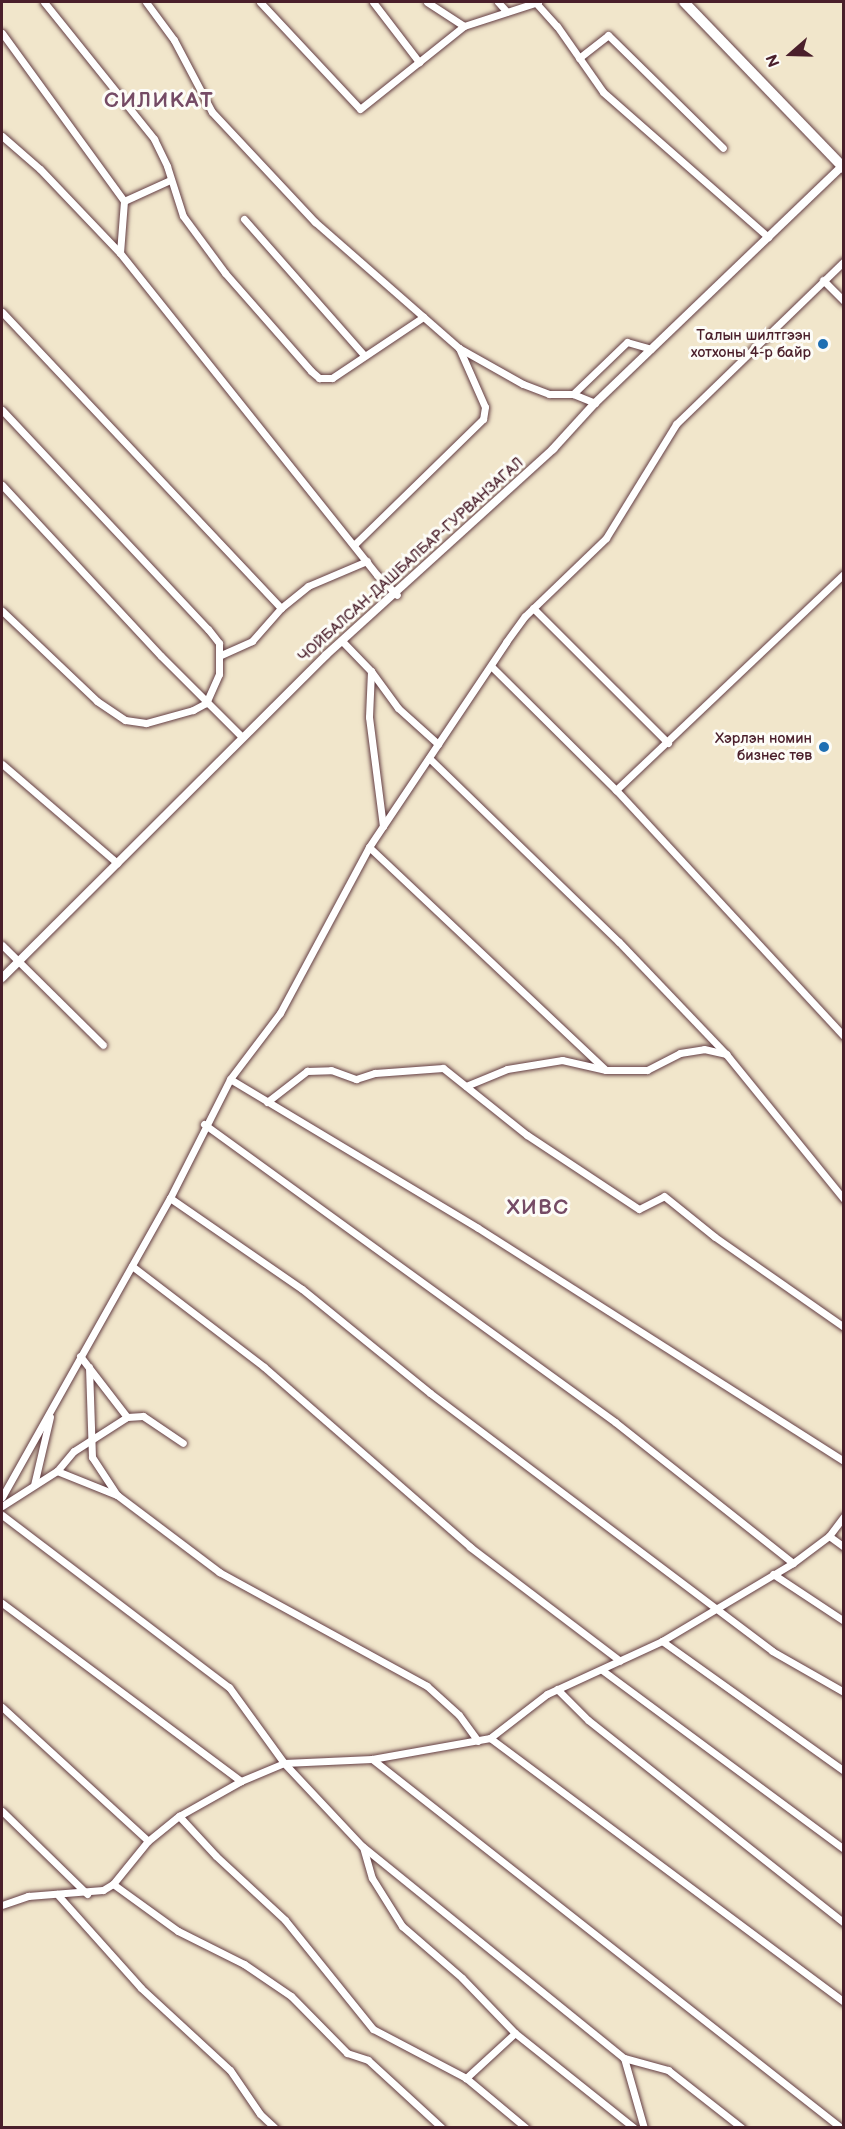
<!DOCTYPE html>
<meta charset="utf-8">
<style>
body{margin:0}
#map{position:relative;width:845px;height:2129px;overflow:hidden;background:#f1e6cb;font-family:"Balsamiq Sans",sans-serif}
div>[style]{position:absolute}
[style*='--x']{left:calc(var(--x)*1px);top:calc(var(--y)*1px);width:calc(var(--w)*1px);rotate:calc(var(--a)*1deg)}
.roads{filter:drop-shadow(0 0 2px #633d43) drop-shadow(0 0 2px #633d43)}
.minor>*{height:7px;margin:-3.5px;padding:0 3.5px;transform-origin:3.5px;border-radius:3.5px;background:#fff}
.tertiary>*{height:8px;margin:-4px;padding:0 4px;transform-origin:4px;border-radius:4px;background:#fff}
.primary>*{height:10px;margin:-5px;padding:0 5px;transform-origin:5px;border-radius:5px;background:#fff}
.dots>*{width:16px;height:16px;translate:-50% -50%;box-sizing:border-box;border:3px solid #fdfcf7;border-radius:50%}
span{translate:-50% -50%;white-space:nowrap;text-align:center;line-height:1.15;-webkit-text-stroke:6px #fdfcf7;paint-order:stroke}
.poi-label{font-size:15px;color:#4a1f2b}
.right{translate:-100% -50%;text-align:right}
.street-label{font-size:15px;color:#4a1f2b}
.district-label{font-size:21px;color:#754b65;font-weight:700;letter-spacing:1.5px}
.frame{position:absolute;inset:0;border:3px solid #4a1f2b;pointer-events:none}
.north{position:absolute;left:761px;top:24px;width:60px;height:60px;-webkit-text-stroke:4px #fdfcf7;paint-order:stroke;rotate:250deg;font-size:16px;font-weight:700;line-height:24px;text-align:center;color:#4a1f2b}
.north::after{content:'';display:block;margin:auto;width:21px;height:27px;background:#4a1f2b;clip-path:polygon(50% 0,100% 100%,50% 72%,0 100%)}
</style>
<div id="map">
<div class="roads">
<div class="minor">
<i style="--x:44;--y:2;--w:176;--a:51.2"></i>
<i style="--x:154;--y:139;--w:30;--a:64"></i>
<i style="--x:167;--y:166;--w:52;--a:72.3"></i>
<i style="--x:183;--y:216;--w:71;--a:53.6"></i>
<i style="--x:225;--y:273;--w:130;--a:48.7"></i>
<i style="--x:311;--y:371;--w:11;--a:41"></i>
<i style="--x:319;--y:378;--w:13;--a:0"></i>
<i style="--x:332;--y:378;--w:110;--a:-33.8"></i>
<i style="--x:146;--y:2;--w:47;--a:53.6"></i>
<i style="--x:174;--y:40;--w:81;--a:62.2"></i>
<i style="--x:212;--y:112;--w:151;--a:46.9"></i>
<i style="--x:315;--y:222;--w:191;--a:41.2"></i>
<i style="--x:459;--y:348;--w:64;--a:66.2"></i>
<i style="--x:485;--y:407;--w:12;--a:99"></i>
<i style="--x:483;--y:419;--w:179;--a:135.7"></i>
<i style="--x:260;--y:2;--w:146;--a:46.9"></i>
<i style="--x:360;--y:109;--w:133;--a:-38.6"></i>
<i style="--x:464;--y:26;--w:78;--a:-18"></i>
<i style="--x:373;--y:2;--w:76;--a:52.5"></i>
<i style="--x:427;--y:2;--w:44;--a:33"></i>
<i style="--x:498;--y:2;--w:13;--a:48"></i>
<i style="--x:536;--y:3;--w:31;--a:48"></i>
<i style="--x:557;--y:26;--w:80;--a:55.1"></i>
<i style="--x:603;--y:92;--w:220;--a:41.3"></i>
<i style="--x:2;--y:33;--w:208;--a:54"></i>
<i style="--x:124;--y:201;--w:52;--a:94.4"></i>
<i style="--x:120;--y:253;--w:412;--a:51.4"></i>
<i style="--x:377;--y:575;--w:28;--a:45"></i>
<i style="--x:579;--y:58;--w:37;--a:-38"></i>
<i style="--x:608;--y:35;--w:161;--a:44.5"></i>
<i style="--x:2;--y:136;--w:50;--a:41"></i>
<i style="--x:40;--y:169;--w:116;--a:46.4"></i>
<i style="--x:124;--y:201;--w:51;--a:-24.5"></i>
<i style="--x:244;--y:219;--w:181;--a:48.6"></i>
<i style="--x:823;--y:280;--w:30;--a:45"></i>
<i style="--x:2;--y:312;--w:407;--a:46.7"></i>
<i style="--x:459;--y:348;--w:73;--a:29.4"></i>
<i style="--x:523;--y:384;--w:28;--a:21"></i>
<i style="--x:549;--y:394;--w:24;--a:0"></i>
<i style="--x:573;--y:394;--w:24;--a:22"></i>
<i style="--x:573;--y:394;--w:75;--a:-43.9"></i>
<i style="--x:627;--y:342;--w:25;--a:16"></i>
<i style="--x:2;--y:410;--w:301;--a:46.8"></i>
<i style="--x:208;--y:629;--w:18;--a:52"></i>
<i style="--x:219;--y:643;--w:31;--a:90"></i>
<i style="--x:219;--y:674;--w:32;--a:114"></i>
<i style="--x:206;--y:703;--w:15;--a:152"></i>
<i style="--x:193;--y:710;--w:49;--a:164.5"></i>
<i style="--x:146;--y:723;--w:21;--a:-172"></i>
<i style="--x:125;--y:720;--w:34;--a:-146"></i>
<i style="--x:97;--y:701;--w:131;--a:-136.5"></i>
<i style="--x:2;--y:485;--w:233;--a:47.1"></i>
<i style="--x:161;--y:656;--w:115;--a:45"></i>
<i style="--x:533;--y:608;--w:191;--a:45"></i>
<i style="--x:342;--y:641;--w:42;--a:46"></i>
<i style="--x:371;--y:671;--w:46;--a:92.5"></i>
<i style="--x:369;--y:717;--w:110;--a:82.7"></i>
<i style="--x:221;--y:655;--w:34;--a:-24"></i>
<i style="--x:252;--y:641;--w:44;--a:-48.7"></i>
<i style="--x:281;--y:608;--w:35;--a:-39"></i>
<i style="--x:308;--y:586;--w:64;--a:-23"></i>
<i style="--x:492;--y:667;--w:175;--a:44.8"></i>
<i style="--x:616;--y:790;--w:335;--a:47.2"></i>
<i style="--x:371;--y:671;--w:46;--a:53.9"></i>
<i style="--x:398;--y:708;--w:54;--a:42"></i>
<i style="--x:429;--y:758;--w:264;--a:44.1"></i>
<i style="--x:619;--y:942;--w:155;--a:46.3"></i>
<i style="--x:726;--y:1054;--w:187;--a:50.9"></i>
<i style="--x:2;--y:764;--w:152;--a:40.7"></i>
<i style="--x:616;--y:790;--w:314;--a:-43.5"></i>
<i style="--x:369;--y:847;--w:325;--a:43.3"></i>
<i style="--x:2;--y:945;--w:142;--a:44.7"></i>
<i style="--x:230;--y:1079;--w:289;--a:31"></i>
<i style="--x:478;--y:1228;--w:434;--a:32.5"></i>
<i style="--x:466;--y:1086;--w:44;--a:-22.5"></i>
<i style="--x:507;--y:1069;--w:56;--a:-9.3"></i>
<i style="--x:562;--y:1060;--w:45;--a:12.8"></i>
<i style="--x:606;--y:1070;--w:41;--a:0"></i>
<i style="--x:647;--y:1070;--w:37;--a:-27"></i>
<i style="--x:680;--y:1053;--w:24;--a:-9"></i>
<i style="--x:704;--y:1049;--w:23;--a:13"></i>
<i style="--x:267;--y:1102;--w:51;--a:-37.8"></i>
<i style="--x:307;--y:1071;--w:24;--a:-2"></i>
<i style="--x:331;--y:1070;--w:27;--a:20"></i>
<i style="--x:356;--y:1079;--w:20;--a:-18"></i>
<i style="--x:375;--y:1073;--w:68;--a:-4.2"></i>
<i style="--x:443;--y:1068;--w:107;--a:38.6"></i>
<i style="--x:527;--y:1135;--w:134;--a:33.5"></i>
<i style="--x:639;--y:1209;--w:28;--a:-27"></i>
<i style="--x:664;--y:1196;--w:65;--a:38.8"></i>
<i style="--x:715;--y:1237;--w:157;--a:34.9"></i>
<i style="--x:204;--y:1124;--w:508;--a:35.94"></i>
<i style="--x:615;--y:1422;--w:227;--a:38.4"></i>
<i style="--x:170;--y:1198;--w:160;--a:34.6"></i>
<i style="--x:302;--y:1289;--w:165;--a:39.1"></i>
<i style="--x:430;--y:1393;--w:428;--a:37"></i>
<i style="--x:772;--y:1651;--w:83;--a:29.7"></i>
<i style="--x:132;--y:1266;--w:166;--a:37.4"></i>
<i style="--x:264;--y:1367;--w:274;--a:41.1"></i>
<i style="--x:470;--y:1547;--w:188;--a:37.2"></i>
<i style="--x:80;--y:1356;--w:77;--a:52.4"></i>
<i style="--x:89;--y:1367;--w:90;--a:88.1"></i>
<i style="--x:92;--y:1457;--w:45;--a:56.7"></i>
<i style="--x:57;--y:1471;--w:65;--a:21.8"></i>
<i style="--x:117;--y:1495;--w:128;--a:37"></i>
<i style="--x:219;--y:1572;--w:237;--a:28.7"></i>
<i style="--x:427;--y:1686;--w:43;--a:42.2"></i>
<i style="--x:459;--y:1715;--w:32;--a:54"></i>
<i style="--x:34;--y:1485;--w:70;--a:-76.8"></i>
<i style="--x:2;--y:1497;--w:343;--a:-60.7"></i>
<i style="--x:170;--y:1198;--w:133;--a:-63.2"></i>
<i style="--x:230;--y:1079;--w:83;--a:-52.9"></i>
<i style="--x:280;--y:1013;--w:188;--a:-61.8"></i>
<i style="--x:369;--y:847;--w:247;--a:-56.2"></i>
<i style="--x:506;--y:642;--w:32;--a:-54"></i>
<i style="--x:525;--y:616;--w:112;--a:-43.9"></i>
<i style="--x:606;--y:538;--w:134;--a:-58.4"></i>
<i style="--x:676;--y:424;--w:234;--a:-44.1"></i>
<i style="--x:2;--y:1506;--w:65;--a:-32.5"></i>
<i style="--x:57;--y:1471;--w:26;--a:-50"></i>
<i style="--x:74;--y:1451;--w:63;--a:-32.7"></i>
<i style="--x:127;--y:1417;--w:16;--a:-4"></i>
<i style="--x:143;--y:1416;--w:48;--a:34"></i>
<i style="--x:2;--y:1515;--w:285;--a:37.2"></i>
<i style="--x:229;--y:1687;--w:94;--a:54.1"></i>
<i style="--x:284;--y:1763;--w:114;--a:46.8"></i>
<i style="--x:362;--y:1846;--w:337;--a:39"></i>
<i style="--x:624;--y:2058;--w:46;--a:15.3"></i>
<i style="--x:668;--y:2070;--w:94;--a:38.1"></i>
<i style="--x:829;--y:1536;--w:19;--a:36"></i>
<i style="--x:773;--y:1574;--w:85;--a:33.5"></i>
<i style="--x:2;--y:1603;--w:298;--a:36.7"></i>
<i style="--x:662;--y:1641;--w:224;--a:35.5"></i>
<i style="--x:602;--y:1670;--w:301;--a:36.5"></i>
<i style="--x:557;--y:1689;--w:44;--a:45"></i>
<i style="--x:588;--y:1720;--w:327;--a:38.4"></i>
<i style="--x:2;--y:1707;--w:198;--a:42.5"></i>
<i style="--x:490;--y:1738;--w:442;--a:36.7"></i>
<i style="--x:372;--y:1759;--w:597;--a:38.19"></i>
<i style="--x:2;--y:1811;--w:119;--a:44.3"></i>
<i style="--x:179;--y:1816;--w:54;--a:47.2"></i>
<i style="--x:216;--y:1856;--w:94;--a:42.8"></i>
<i style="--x:285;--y:1920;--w:140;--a:51.1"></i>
<i style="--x:373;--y:2029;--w:105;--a:27.8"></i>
<i style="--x:363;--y:1847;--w:32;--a:74"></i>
<i style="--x:372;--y:1878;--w:57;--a:58"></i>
<i style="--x:402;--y:1926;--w:79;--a:40.9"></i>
<i style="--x:462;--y:1978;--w:76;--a:46.1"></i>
<i style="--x:515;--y:2033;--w:152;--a:38.6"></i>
<i style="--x:113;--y:1884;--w:80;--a:35.9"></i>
<i style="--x:178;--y:1931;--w:74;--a:26.6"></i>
<i style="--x:244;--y:1964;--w:57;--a:34.2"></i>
<i style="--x:291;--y:1996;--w:80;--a:45.5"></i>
<i style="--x:347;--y:2053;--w:22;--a:18"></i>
<i style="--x:368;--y:2060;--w:100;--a:42.6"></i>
<i style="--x:57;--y:1894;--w:126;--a:48.2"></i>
<i style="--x:141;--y:1988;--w:121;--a:42.7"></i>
<i style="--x:230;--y:2070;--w:53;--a:55.7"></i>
<i style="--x:260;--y:2114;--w:21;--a:43"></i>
<i style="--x:2;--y:1905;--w:28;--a:-19"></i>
<i style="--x:28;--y:1896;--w:75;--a:-4.6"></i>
<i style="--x:103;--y:1890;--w:12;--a:-31"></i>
<i style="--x:113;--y:1884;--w:55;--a:-50.9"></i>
<i style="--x:148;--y:1841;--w:40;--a:-39"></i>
<i style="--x:179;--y:1816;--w:71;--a:-29.4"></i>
<i style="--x:241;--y:1781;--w:47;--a:-22.7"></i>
<i style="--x:284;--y:1763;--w:88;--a:-2.6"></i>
<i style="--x:372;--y:1759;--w:120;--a:-10.1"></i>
<i style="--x:490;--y:1738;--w:72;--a:-37.7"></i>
<i style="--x:547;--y:1694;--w:127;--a:-24.7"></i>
<i style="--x:662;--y:1641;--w:152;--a:-30.8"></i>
<i style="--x:793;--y:1563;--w:45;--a:-36.9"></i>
<i style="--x:829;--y:1536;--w:25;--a:-53"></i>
<i style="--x:515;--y:2033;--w:67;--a:137.4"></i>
<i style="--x:466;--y:2078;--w:78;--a:39.8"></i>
<i style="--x:624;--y:2058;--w:73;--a:74.1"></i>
</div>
<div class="tertiary">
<i style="--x:2;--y:978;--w:457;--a:-44.9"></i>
<i style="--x:326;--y:655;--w:307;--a:-42.2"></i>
<i style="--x:553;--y:449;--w:62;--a:-47.6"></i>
<i style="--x:595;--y:403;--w:342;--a:-43.8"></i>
</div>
<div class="primary">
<i style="--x:684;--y:2;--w:231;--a:46.1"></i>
</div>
</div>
<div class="dots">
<i style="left:823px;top:344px;background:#1f6fb2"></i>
<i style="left:824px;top:747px;background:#1f6fb2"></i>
</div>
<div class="poi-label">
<span class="right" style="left:811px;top:344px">Талын шилтгээн<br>хотхоны 4-р байр</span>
<span class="right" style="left:812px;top:747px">Хэрлэн номин<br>бизнес төв</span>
</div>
<div class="street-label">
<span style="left:411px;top:560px;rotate:-42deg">ЧОЙБАЛСАН-ДАШБАЛБАР-ГУРВАНЗАГАЛ</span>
</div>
<div class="district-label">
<span style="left:159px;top:101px">СИЛИКАТ</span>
<span style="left:538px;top:1208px">ХИВС</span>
</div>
<div class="frame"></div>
<div class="north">N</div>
</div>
